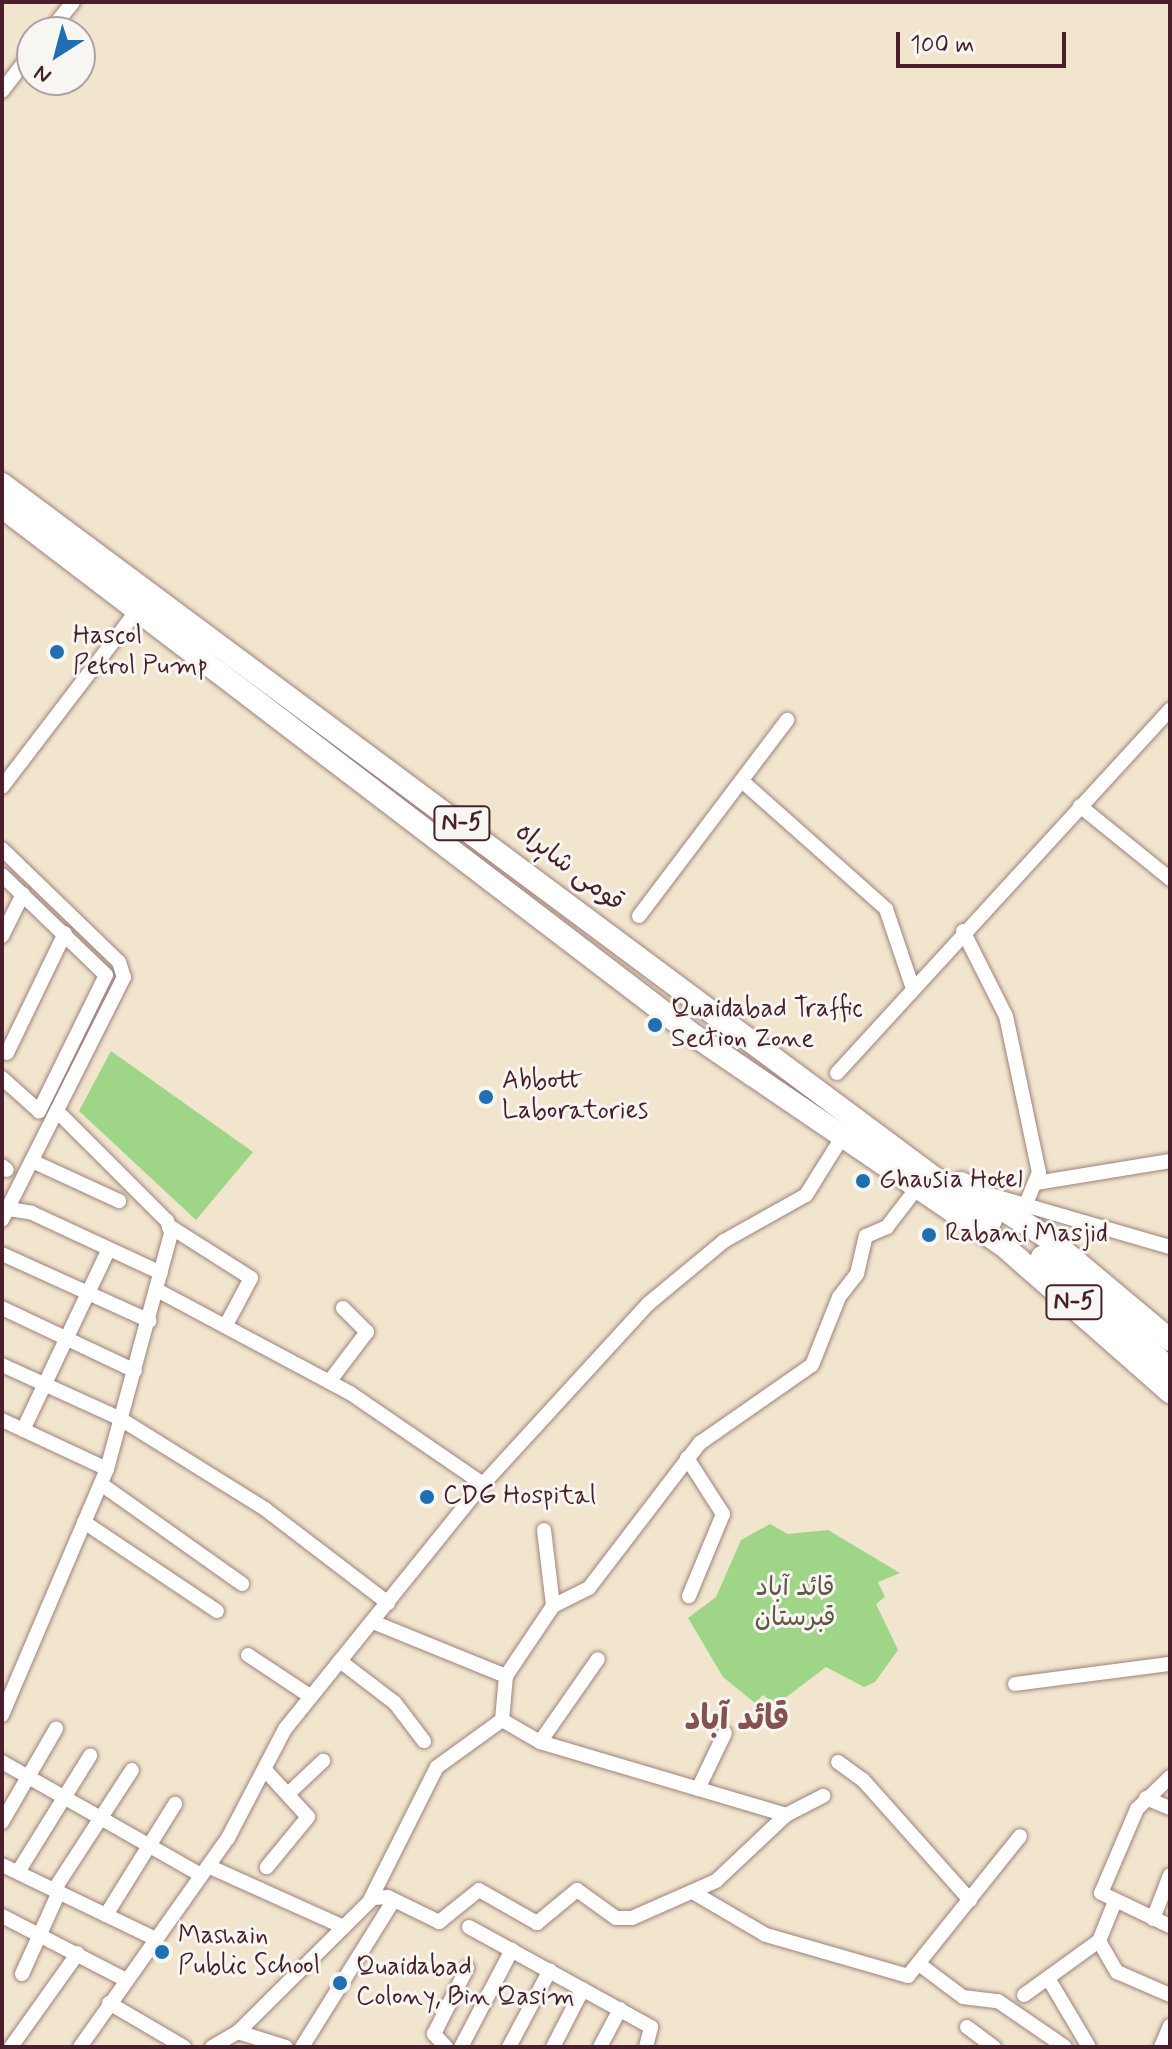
<!DOCTYPE html>
<meta charset="utf-8">
<style>
body{margin:0}
#map{position:relative;width:1172px;height:2049px;overflow:hidden;background:#f2e5ce;font-family:Mynerve,"Playpen Sans Arabic",sans-serif}
div>[style]{position:absolute}
[style*='--x']{left:calc(var(--x)*1px);top:calc(var(--y)*1px);width:calc(var(--w)*1px);rotate:calc(var(--a)*1deg)}
.green>*{inset:0;background:#9ed587}
.roads{filter:drop-shadow(0 0 2px #9e827c) drop-shadow(0 0 2px #9e827c)}
.minor>*{height:14px;margin:-7px;padding:0 7px;transform-origin:7px;border-radius:7px;background:#fff}
.trunk>*{height:22px;margin:-11px;padding:0 11px;transform-origin:11px;border-radius:11px;background:#fff}
.dots>*{width:22px;height:22px;translate:-50% -50%;box-sizing:border-box;border:4px solid #f6f6f2;border-radius:50%}
span{translate:-50% -50%;white-space:nowrap;text-align:center;line-height:1.15;-webkit-text-stroke:6px #f6f6f2;paint-order:stroke}
.shield-label span{padding:2px 6px;background:#f6f6f2;border:2px solid;border-radius:6px;-webkit-text-stroke-width:0}
.shield-label{font-size:24px;color:#4a1f2b;font-weight:700}
.poi-label{font-size:26px;color:#4a1f2b}
.left{translate:0 -50%;text-align:left}
.street-label{font-size:26px;color:#4a1f2b}
.park-label{font-size:26px;color:#635647}
.district-label{font-size:34px;color:#865250;font-weight:700}
.frame{position:absolute;inset:0;border:4px solid #4a1f2b;pointer-events:none}
.north{position:absolute;left:16px;top:16px;width:80px;height:80px;box-sizing:border-box;background:#f6f6f2;border:2px solid #b1a0a2;border-radius:50%;rotate:216deg;font-size:22px;font-weight:700;line-height:32px;text-align:center;color:#4a1f2b}
.north::after{content:'';display:block;margin:auto;width:28px;height:36px;background:#1f6fb2;clip-path:polygon(50% 0,100% 100%,50% 72%,0 100%)}
.scale{position:absolute;left:896px;top:32px;width:170px;height:36px;box-sizing:border-box;border:4px solid #4a1f2b;border-top:0;padding-left:10px;font-size:24px;line-height:28px;white-space:nowrap;color:#4a1f2b;-webkit-text-stroke:6px #f6f6f2;paint-order:stroke}
</style>
<div id="map">
<div class="green">
<i style="clip-path:polygon(111px 1051px,253px 1152px,196px 1220px,79px 1111px)"></i>
<i style="clip-path:polygon(770px 1524px,788px 1534px,828px 1530px,900px 1573px,878px 1582px,885px 1597px,876px 1604px,898px 1650px,875px 1682px,864px 1687px,826px 1667px,776px 1705px,763px 1695px,755px 1703px,723px 1677px,688px 1618px,716px 1597px,741px 1540px)"></i>
</div>
<div class="roads">
<div class="minor">
<i style="--x:49;--y:32;--w:38;--a:-51"></i>
<i style="--x:2;--y:91;--w:49;--a:-52.4"></i>
<i style="--x:742;--y:781;--w:193;--a:41.6"></i>
<i style="--x:886;--y:909;--w:81;--a:71.3"></i>
<i style="--x:2;--y:787;--w:225;--a:-52.6"></i>
<i style="--x:1080;--y:806;--w:116;--a:39"></i>
<i style="--x:2;--y:849;--w:163;--a:44"></i>
<i style="--x:119;--y:962;--w:16;--a:72"></i>
<i style="--x:124;--y:977;--w:272;--a:116.7"></i>
<i style="--x:2;--y:875;--w:144;--a:43.9"></i>
<i style="--x:106;--y:975;--w:152;--a:116.2"></i>
<i style="--x:39;--y:1111;--w:50;--a:-138.3"></i>
<i style="--x:639;--y:916;--w:246;--a:-52.9"></i>
<i style="--x:963;--y:931;--w:95;--a:63.2"></i>
<i style="--x:1006;--y:1016;--w:159;--a:78.1"></i>
<i style="--x:1039;--y:1172;--w:35;--a:112"></i>
<i style="--x:2;--y:936;--w:47;--a:-63.4"></i>
<i style="--x:7;--y:1053;--w:133;--a:-64.2"></i>
<i style="--x:837;--y:1073;--w:493;--a:-47.5"></i>
<i style="--x:32;--y:1161;--w:96;--a:24.7"></i>
<i style="--x:2;--y:1166;--w:6;--a:39"></i>
<i style="--x:1036;--y:1183;--w:136;--a:-9.3"></i>
<i style="--x:994;--y:1196;--w:183;--a:16.2"></i>
<i style="--x:2;--y:1208;--w:30;--a:9"></i>
<i style="--x:32;--y:1213;--w:142;--a:24.9"></i>
<i style="--x:169;--y:1226;--w:97;--a:32.4"></i>
<i style="--x:251;--y:1278;--w:53;--a:118"></i>
<i style="--x:2;--y:1254;--w:162;--a:24.4"></i>
<i style="--x:2;--y:1308;--w:147;--a:25.3"></i>
<i style="--x:2;--y:1365;--w:128;--a:24.4"></i>
<i style="--x:119;--y:1418;--w:172;--a:31.9"></i>
<i style="--x:265;--y:1509;--w:155;--a:37.4"></i>
<i style="--x:329;--y:1382;--w:63;--a:-52.8"></i>
<i style="--x:367;--y:1332;--w:34;--a:-135"></i>
<i style="--x:2;--y:1420;--w:116;--a:25"></i>
<i style="--x:23;--y:1430;--w:200;--a:-64.6"></i>
<i style="--x:687;--y:1458;--w:67;--a:57.3"></i>
<i style="--x:723;--y:1514;--w:89;--a:112.5"></i>
<i style="--x:101;--y:1484;--w:173;--a:35.3"></i>
<i style="--x:483;--y:1484;--w:244;--a:-47.5"></i>
<i style="--x:648;--y:1304;--w:99;--a:-39.7"></i>
<i style="--x:724;--y:1241;--w:94;--a:-29.3"></i>
<i style="--x:806;--y:1195;--w:66;--a:-58"></i>
<i style="--x:84;--y:1522;--w:160;--a:33.8"></i>
<i style="--x:544;--y:1530;--w:77;--a:83.2"></i>
<i style="--x:373;--y:1622;--w:144;--a:22.1"></i>
<i style="--x:506;--y:1676;--w:84;--a:-56.1"></i>
<i style="--x:553;--y:1606;--w:40;--a:-26.6"></i>
<i style="--x:589;--y:1588;--w:183;--a:-52.6"></i>
<i style="--x:700;--y:1443;--w:136;--a:-34.9"></i>
<i style="--x:812;--y:1365;--w:73;--a:-68.3"></i>
<i style="--x:839;--y:1297;--w:29;--a:-52"></i>
<i style="--x:857;--y:1274;--w:39;--a:-77"></i>
<i style="--x:866;--y:1236;--w:23;--a:-23"></i>
<i style="--x:887;--y:1227;--w:44;--a:-52.4"></i>
<i style="--x:248;--y:1655;--w:74;--a:33.5"></i>
<i style="--x:340;--y:1661;--w:69;--a:37.4"></i>
<i style="--x:395;--y:1703;--w:48;--a:52.7"></i>
<i style="--x:506;--y:1676;--w:44;--a:95.2"></i>
<i style="--x:502;--y:1720;--w:44;--a:30.1"></i>
<i style="--x:540;--y:1742;--w:257;--a:16.5"></i>
<i style="--x:786;--y:1815;--w:42;--a:-27.2"></i>
<i style="--x:1015;--y:1684;--w:156;--a:-7.4"></i>
<i style="--x:2;--y:1715;--w:267;--a:-66.9"></i>
<i style="--x:107;--y:1469;--w:245;--a:-74.8"></i>
<i style="--x:171;--y:1233;--w:13;--a:-108"></i>
<i style="--x:167;--y:1221;--w:156;--a:-135"></i>
<i style="--x:540;--y:1742;--w:101;--a:-55.1"></i>
<i style="--x:2;--y:1762;--w:229;--a:29.6"></i>
<i style="--x:838;--y:1762;--w:31;--a:36"></i>
<i style="--x:863;--y:1780;--w:161;--a:48.3"></i>
<i style="--x:266;--y:1771;--w:62;--a:47.6"></i>
<i style="--x:308;--y:1817;--w:65;--a:129.4"></i>
<i style="--x:1170;--y:1777;--w:46;--a:135.9"></i>
<i style="--x:1137;--y:1809;--w:91;--a:113.2"></i>
<i style="--x:1101;--y:1893;--w:76;--a:25.6"></i>
<i style="--x:698;--y:1789;--w:62;--a:-64.3"></i>
<i style="--x:289;--y:1793;--w:47;--a:-43.3"></i>
<i style="--x:1146;--y:1798;--w:26;--a:23"></i>
<i style="--x:2;--y:1822;--w:108;--a:-59.9"></i>
<i style="--x:2;--y:1865;--w:169;--a:25.7"></i>
<i style="--x:208;--y:1866;--w:149;--a:24.2"></i>
<i style="--x:18;--y:1872;--w:137;--a:-58.2"></i>
<i style="--x:54;--y:1890;--w:143;--a:-57"></i>
<i style="--x:696;--y:1894;--w:81;--a:30.4"></i>
<i style="--x:766;--y:1935;--w:148;--a:16.1"></i>
<i style="--x:908;--y:1976;--w:179;--a:-51.3"></i>
<i style="--x:369;--y:1902;--w:151;--a:-63.3"></i>
<i style="--x:437;--y:1767;--w:80;--a:-35.9"></i>
<i style="--x:106;--y:1915;--w:131;--a:-58.1"></i>
<i style="--x:2;--y:1916;--w:137;--a:27.3"></i>
<i style="--x:1153;--y:1919;--w:47;--a:-68.9"></i>
<i style="--x:469;--y:1927;--w:208;--a:28.8"></i>
<i style="--x:651;--y:2027;--w:21;--a:104"></i>
<i style="--x:1099;--y:1941;--w:36;--a:60"></i>
<i style="--x:1117;--y:1972;--w:58;--a:23.5"></i>
<i style="--x:919;--y:1964;--w:55;--a:36.9"></i>
<i style="--x:963;--y:1997;--w:35;--a:7"></i>
<i style="--x:998;--y:2001;--w:81;--a:34.5"></i>
<i style="--x:22;--y:1974;--w:90;--a:-65.7"></i>
<i style="--x:1048;--y:1978;--w:80;--a:59.3"></i>
<i style="--x:1024;--y:1995;--w:92;--a:-35.8"></i>
<i style="--x:1099;--y:1941;--w:40;--a:-68"></i>
<i style="--x:109;--y:2003;--w:87;--a:30.4"></i>
<i style="--x:967;--y:2027;--w:34;--a:37"></i>
<i style="--x:238;--y:2032;--w:50;--a:17.4"></i>
<i style="--x:11;--y:2047;--w:115;--a:-54.5"></i>
<i style="--x:80;--y:2047;--w:256;--a:-54.7"></i>
<i style="--x:228;--y:1838;--w:123;--a:-62.4"></i>
<i style="--x:285;--y:1729;--w:315;--a:-51.1"></i>
<i style="--x:483;--y:1484;--w:161;--a:-145.6"></i>
<i style="--x:350;--y:1393;--w:219;--a:-151.9"></i>
<i style="--x:212;--y:2047;--w:30;--a:-30"></i>
<i style="--x:238;--y:2032;--w:190;--a:-44.8"></i>
<i style="--x:373;--y:1898;--w:15;--a:-4"></i>
<i style="--x:388;--y:1897;--w:57;--a:26.1"></i>
<i style="--x:439;--y:1922;--w:51;--a:-38.7"></i>
<i style="--x:479;--y:1890;--w:67;--a:29.6"></i>
<i style="--x:537;--y:1923;--w:52;--a:-39.5"></i>
<i style="--x:577;--y:1890;--w:48;--a:35.7"></i>
<i style="--x:616;--y:1918;--w:16;--a:0"></i>
<i style="--x:632;--y:1918;--w:92;--a:-23.8"></i>
<i style="--x:716;--y:1881;--w:96;--a:-43.3"></i>
<i style="--x:302;--y:2047;--w:173;--a:-58"></i>
<i style="--x:446;--y:2047;--w:18;--a:-133"></i>
<i style="--x:434;--y:2034;--w:74;--a:-63.4"></i>
<i style="--x:461;--y:2047;--w:110;--a:-62.3"></i>
<i style="--x:509;--y:2047;--w:87;--a:-62"></i>
<i style="--x:553;--y:2047;--w:65;--a:-62.7"></i>
<i style="--x:600;--y:2047;--w:43;--a:-62.2"></i>
<i style="--x:1161;--y:2047;--w:23;--a:-67"></i>
</div>
<div class="trunk">
<i style="--x:2;--y:484;--w:1233;--a:36.66"></i>
<i style="--x:2;--y:507;--w:872;--a:37.36"></i>
<i style="--x:695;--y:1036;--w:375;--a:34.2"></i>
<i style="--x:1005;--y:1247;--w:220;--a:41.3"></i>
<i style="--x:961;--y:1183;--w:103;--a:32.3"></i>
<i style="--x:1048;--y:1238;--w:159;--a:39.9"></i>
<i style="--x:1042;--y:1257;--w:170;--a:41.2"></i>
</div>
</div>
<div class="dots">
<i style="left:57px;top:652px;background:#1f6fb2"></i>
<i style="left:655px;top:1025px;background:#1f6fb2"></i>
<i style="left:486px;top:1097px;background:#1f6fb2"></i>
<i style="left:863px;top:1181px;background:#1f6fb2"></i>
<i style="left:929px;top:1235px;background:#1f6fb2"></i>
<i style="left:427px;top:1497px;background:#1f6fb2"></i>
<i style="left:162px;top:1952px;background:#1f6fb2"></i>
<i style="left:340px;top:1983px;background:#1f6fb2"></i>
</div>
<div class="shield-label">
<span style="left:462px;top:823px">N-5</span>
<span style="left:1074px;top:1302px">N-5</span>
</div>
<div class="poi-label">
<span class="left" style="left:73px;top:652px">Hascol<br>Petrol Pump</span>
<span class="left" style="left:671px;top:1025px">Quaidabad Traffic<br>Section Zone</span>
<span class="left" style="left:502px;top:1097px">Abbott<br>Laboratories</span>
<span class="left" style="left:879px;top:1181px">Ghausia Hotel</span>
<span class="left" style="left:945px;top:1235px">Rabani Masjid</span>
<span class="left" style="left:443px;top:1497px">CDG Hospital</span>
<span class="left" style="left:178px;top:1952px">Mashain<br>Public School</span>
<span class="left" style="left:356px;top:1983px">Quaidabad<br>Colony, Bin Qasim</span>
</div>
<div class="street-label">
<span style="left:569px;top:868px;rotate:37deg">قومی شاہراہ</span>
</div>
<div class="park-label">
<span style="left:795px;top:1604px">قائد آباد<br>قبرستان</span>
</div>
<div class="district-label">
<span style="left:737px;top:1720px">قائد آباد</span>
</div>
<div class="frame"></div>
<div class="north">N</div>
<div class="scale">100 m</div>
</div>
